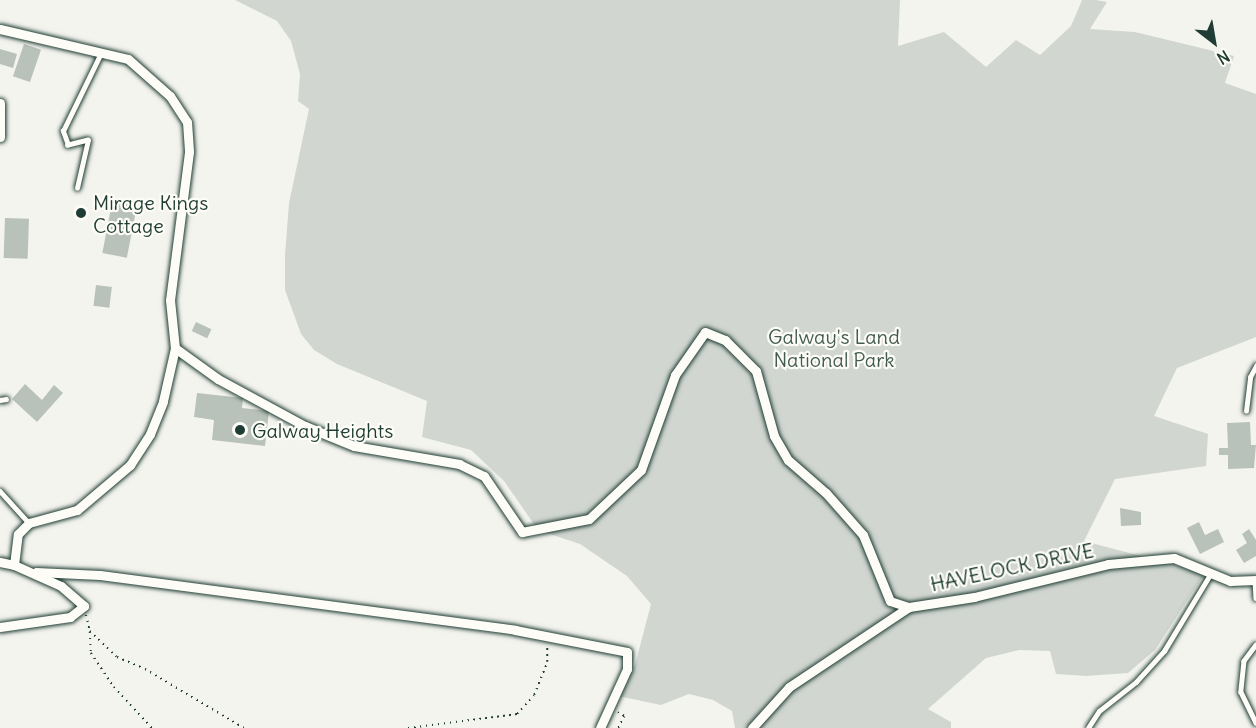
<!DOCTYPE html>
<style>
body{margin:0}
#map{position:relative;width:1256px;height:728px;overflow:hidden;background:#f4f4ef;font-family:Delius,sans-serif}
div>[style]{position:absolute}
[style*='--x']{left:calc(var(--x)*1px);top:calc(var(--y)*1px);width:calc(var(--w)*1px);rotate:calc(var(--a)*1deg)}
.green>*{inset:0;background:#d1d6d1}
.building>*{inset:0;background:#b9c1bb;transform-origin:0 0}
.path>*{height:1.5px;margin-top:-0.75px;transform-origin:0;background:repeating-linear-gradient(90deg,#1f3d34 0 1.5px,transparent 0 6px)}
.roads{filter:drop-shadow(0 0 2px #1f3d34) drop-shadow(0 0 2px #1f3d34)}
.lane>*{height:4.5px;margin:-2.25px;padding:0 2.25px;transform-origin:2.25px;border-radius:2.25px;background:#fdfcf7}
.street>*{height:9px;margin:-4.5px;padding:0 4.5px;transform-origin:4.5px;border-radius:4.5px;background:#fdfcf7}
.dots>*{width:16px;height:16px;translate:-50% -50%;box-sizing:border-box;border:3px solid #fdfcf7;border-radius:50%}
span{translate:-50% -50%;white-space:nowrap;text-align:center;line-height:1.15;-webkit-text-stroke:4.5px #fdfcf7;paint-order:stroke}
.poi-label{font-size:20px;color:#1f3d34}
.left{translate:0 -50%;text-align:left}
.park-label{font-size:20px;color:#435c53}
.street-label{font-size:20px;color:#1f3d34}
.north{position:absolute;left:1184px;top:12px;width:60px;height:60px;-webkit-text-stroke:4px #fdfcf7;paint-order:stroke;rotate:149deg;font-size:16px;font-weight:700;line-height:24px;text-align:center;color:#1f3d34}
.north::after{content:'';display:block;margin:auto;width:21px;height:27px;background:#1f3d34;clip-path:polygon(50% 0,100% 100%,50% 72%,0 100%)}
</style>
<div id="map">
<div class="green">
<i style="clip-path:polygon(235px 0,900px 0,898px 46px,944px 32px,986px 67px,1016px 40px,1040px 55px,1071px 26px,1082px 0,1096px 0,1107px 2px,1090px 29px,1135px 32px,1234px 56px,1225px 83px,1256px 94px,1256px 337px,1177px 368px,1154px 416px,1208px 434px,1206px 466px,1115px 479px,1084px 541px,1205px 573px,1155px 650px,1128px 673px,1086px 676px,1056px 674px,1050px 651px,1019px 650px,986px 658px,928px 709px,951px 722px,951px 728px,735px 728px,732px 711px,713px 700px,689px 694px,661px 705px,618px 696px,635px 665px,651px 604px,627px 576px,580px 544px,538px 530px,504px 481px,471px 450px,422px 437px,427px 401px,337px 364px,314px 350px,301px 334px,285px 290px,285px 255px,289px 203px,309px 109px,298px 101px,300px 74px,291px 41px,277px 21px)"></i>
</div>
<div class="building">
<i style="left:24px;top:44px;width:18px;height:34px;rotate:19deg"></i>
<i style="clip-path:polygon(0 49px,17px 54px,13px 68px,0 64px)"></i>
<i style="left:113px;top:198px;width:25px;height:56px;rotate:11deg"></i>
<i style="left:5px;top:218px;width:24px;height:40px;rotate:2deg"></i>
<i style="left:96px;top:285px;width:16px;height:21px;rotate:7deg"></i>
<i style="left:196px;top:322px;width:17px;height:10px;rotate:25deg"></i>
<i style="clip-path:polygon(25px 384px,42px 400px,54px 385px,63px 393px,37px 422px,12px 399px)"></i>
<i style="clip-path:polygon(197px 393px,243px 398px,242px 408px,269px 411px,265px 446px,212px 440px,214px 420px,194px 417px)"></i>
<i style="clip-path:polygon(1250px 422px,1251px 445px,1256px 445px,1254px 468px,1228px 469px,1228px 455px,1219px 455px,1219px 448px,1228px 448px,1227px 423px)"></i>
<i style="clip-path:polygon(1120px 508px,1141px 512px,1141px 525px,1121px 526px)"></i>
<i style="clip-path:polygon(1199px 522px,1205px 535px,1218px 529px,1224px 542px,1200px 554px,1187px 528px)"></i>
<i style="clip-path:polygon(1249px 529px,1256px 540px,1256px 556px,1244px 563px,1236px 550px,1247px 543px,1242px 534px)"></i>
</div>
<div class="path">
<i style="--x:86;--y:615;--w:16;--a:76"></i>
<i style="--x:90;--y:631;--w:37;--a:44"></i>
<i style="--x:117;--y:657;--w:30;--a:23"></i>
<i style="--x:145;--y:669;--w:115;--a:30.8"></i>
<i style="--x:90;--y:632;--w:21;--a:87"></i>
<i style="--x:91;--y:653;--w:41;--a:55.9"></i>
<i style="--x:114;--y:687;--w:56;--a:47.2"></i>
<i style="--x:408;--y:728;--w:110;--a:-7.3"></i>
<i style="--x:517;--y:714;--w:25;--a:-48"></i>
<i style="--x:534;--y:695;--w:35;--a:-68"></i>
<i style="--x:547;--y:662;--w:15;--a:-90"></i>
<i style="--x:618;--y:728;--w:13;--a:-63"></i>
<i style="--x:624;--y:716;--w:7;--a:-153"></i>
</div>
<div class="roads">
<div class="lane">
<i style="--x:77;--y:188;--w:49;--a:-77.1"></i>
<i style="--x:88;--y:140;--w:21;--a:166"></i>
<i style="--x:68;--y:145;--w:15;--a:-110"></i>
<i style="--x:63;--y:131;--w:87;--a:-64"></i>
<i style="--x:0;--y:400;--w:6;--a:-9"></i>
<i style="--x:1246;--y:411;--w:34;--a:-83"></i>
<i style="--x:1250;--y:377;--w:13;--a:-61"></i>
<i style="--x:0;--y:491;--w:43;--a:47.8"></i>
<i style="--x:1255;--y:580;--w:18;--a:87"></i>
<i style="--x:1256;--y:645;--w:20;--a:127"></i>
<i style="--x:1244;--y:661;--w:31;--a:96"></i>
<i style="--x:1241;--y:692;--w:34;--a:64"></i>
<i style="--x:1088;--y:728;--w:20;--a:-57"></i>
<i style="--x:1099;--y:711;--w:47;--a:-38.1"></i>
<i style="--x:1136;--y:682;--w:42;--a:-47.9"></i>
<i style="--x:1164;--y:651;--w:91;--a:-58.9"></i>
</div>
<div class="street">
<i style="--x:0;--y:29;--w:131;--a:13.2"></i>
<i style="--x:128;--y:59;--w:56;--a:41.4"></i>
<i style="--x:170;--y:96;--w:31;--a:57"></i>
<i style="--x:187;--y:122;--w:30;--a:86"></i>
<i style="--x:189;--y:152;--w:149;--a:97.3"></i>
<i style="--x:170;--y:300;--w:48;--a:84.1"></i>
<i style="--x:175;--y:348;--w:53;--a:35.8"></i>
<i style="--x:218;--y:379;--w:99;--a:28.4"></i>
<i style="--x:305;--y:426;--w:53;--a:22.2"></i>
<i style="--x:354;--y:446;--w:107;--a:9.7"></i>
<i style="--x:459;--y:464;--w:28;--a:26"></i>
<i style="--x:484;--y:476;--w:68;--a:55.8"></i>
<i style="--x:522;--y:532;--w:68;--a:-11"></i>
<i style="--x:589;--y:519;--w:71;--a:-43.3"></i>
<i style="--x:641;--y:470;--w:101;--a:-70.3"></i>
<i style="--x:675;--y:375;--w:52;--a:-55.1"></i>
<i style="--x:705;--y:332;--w:22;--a:22"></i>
<i style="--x:725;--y:340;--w:44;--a:45"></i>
<i style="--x:756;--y:371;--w:67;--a:74.5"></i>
<i style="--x:774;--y:436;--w:28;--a:60"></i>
<i style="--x:788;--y:460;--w:50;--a:41"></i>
<i style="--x:826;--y:493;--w:56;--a:48.6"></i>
<i style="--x:863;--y:535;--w:71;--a:67.8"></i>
<i style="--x:890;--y:601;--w:20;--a:18"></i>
<i style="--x:909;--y:607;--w:66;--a:-8.7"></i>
<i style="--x:974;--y:597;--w:138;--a:-13.8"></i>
<i style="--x:1108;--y:564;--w:66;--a:-5.2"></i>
<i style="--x:1174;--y:558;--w:61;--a:22.3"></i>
<i style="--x:1230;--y:581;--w:26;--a:-2"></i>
<i style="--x:0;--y:103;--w:34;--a:90"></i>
<i style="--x:0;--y:562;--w:14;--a:12"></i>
<i style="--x:36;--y:572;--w:64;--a:2.7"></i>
<i style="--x:100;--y:575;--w:419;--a:7.5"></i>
<i style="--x:515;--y:630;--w:114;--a:11.1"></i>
<i style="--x:627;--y:652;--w:17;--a:90"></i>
<i style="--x:627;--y:669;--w:65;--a:114.6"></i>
<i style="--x:0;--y:627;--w:71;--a:-8.1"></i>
<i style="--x:70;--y:617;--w:18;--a:-38"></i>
<i style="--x:84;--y:606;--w:30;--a:-139"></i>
<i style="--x:61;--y:586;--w:51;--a:-155.9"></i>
<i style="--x:14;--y:565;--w:31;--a:-83"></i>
<i style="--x:18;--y:534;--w:16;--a:-45"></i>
<i style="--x:29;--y:523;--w:50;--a:-15.2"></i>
<i style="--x:77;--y:510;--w:70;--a:-40.3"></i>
<i style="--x:130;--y:465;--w:37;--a:-57"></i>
<i style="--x:150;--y:434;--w:35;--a:-68"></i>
<i style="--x:163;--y:401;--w:54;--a:-77.2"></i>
<i style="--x:752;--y:728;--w:55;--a:-47.9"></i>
<i style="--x:789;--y:687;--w:144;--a:-33.7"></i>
</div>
</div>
<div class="dots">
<i style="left:81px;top:213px;background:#1f3d34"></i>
<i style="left:240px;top:430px;background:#1f3d34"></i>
</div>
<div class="poi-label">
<span class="left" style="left:93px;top:214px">Mirage Kings<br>Cottage</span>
<span class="left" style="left:252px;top:430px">Galway Heights</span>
</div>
<div class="park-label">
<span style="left:834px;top:348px">Galway's Land<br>National Park</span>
</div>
<div class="street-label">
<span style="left:1012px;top:567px;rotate:-12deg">HAVELOCK DRIVE</span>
</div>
<div class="north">N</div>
</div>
